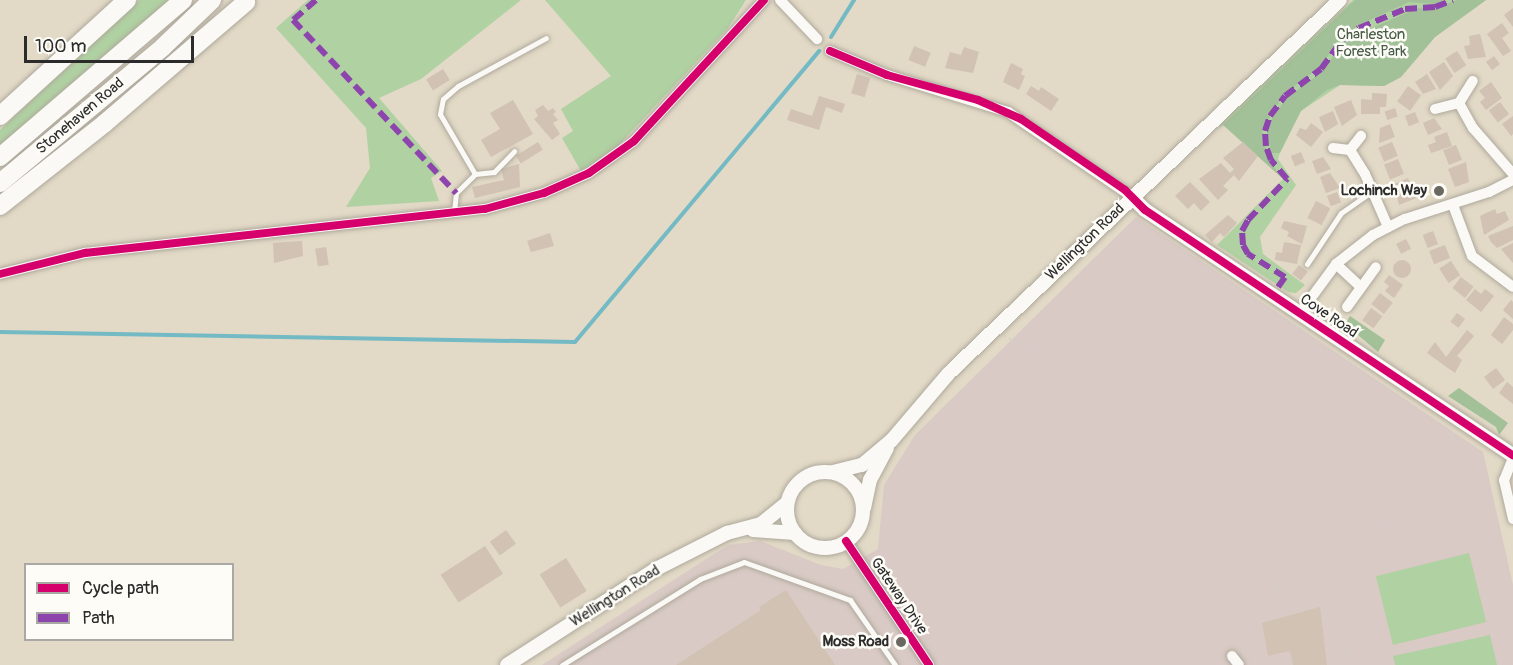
<!DOCTYPE html>
<style>
body{margin:0}
#map{position:relative;width:1513px;height:665px;overflow:hidden;background:#e2d9c6;font-family:Pangolin,sans-serif}
div>[style]{position:absolute}
[style*='--x']{left:calc(var(--x)*1px);top:calc(var(--y)*1px);width:calc(var(--w)*1px);rotate:calc(var(--a)*1deg)}
.industrial>*{inset:0;background:#d9cac5}
.green>*{inset:0;background:#b0d1a2;transform-origin:0 0}
.forest>*{inset:0;background:#a2c198}
.stream>*{height:4px;margin:-2px;padding:0 2px;transform-origin:2px;border-radius:2px;background:#73bac4}
.building>*{inset:0;background:#d1c2b3;transform-origin:0 0}
.round{border-radius:50%}
.path>*{height:2px;margin-top:-1px;transform-origin:0;background:repeating-linear-gradient(90deg,#d1cfc9 0 1.5px,transparent 0 6px)}
.roads{filter:drop-shadow(0 0 2px #aea99c) drop-shadow(0 0 2px #aea99c)}
.service>*{height:5px;margin:-2.5px;padding:0 2.5px;transform-origin:2.5px;border-radius:2.5px;background:#fbf9f6}
.minor>*{height:10px;margin:-5px;padding:0 5px;transform-origin:5px;border-radius:5px;background:#fbf9f6}
.tertiary>*{height:14px;margin:-7px;padding:0 7px;transform-origin:7px;border-radius:7px;background:#fbf9f6}
.tertiary>.ring{margin:-7px;padding:0;box-sizing:content-box;background:none;border:14px solid #fbf9f6;border-radius:50%}
.primary>*{height:18px;margin:-9px;padding:0 9px;transform-origin:9px;border-radius:9px;background:#fbf9f6}
.trunk>*{height:18px;margin:-9px;padding:0 9px;transform-origin:9px;border-radius:9px;background:#fbf9f6}
.quiet>*{height:6px;margin-top:-3px;transform-origin:0;background:repeating-linear-gradient(90deg,#8e44ad 0 12px,transparent 0 18px)}
.cycleway>*{height:8px;margin:-4px;padding:0 4px;transform-origin:4px;border-radius:4px;background:#d6006c}
.dots>*{width:16px;height:16px;translate:-50% -50%;box-sizing:border-box;border:3px solid #fdfcf7;border-radius:50%}
span{translate:-50% -50%;white-space:nowrap;text-align:center;line-height:1.15;-webkit-text-stroke:5px #fdfcf7;paint-order:stroke}
.park-label{font-size:15px;color:#475b46}
.street-label{font-size:15px;color:#2b2b2b}
.poi-label{font-size:15px;color:#2b2b2b;font-weight:700}
.right{translate:-100% -50%;text-align:right}
.legend{position:absolute;left:24px;top:563px;width:210px;height:78px;box-sizing:border-box;background:#fdfcf7;border:2px solid #a9a8a5;margin:0;padding:8px 10px;list-style:none;font-size:18px;color:#2b2b2b}
.legend li{display:flex;align-items:center;gap:12px;height:30px}
.legend b{width:30px;border:2px solid #a9a8a5}
.scale{position:absolute;left:24px;top:36px;width:170px;height:27px;box-sizing:border-box;border:3px solid #2b2b2b;border-top:0;padding-left:8px;font-size:18px;line-height:21px;white-space:nowrap;color:#2b2b2b;-webkit-text-stroke:4px #fdfcf7;paint-order:stroke}
</style>
<div id="map">
<div class="industrial">
<i style="clip-path:polygon(1136px 217px,1483px 452px,1513px 585px,1513px 665px,542px 665px,728px 545px,760px 541px,821px 565px,843px 569px,878px 549px,884px 485px,915px 435px)"></i>
</div>
<div class="green">
<i style="clip-path:polygon(139px 0,170px 0,0 146px,0 130px)"></i>
<i style="clip-path:polygon(308px 0,521px 0,421px 79px,379px 98px,442px 171px,431px 178px,439px 201px,346px 207px,370px 168px,366px 128px,276px 28px)"></i>
<i style="clip-path:polygon(545px 0,746px 0,728px 28px,617px 147px,581px 171px,562px 138px,573px 131px,561px 109px,611px 76px)"></i>
<i style="clip-path:polygon(1353px 0,1486px 0,1435px 37px,1401px 77px,1384px 86px,1340px 85px,1301px 111px,1284px 139px,1278px 159px,1296px 185px,1260px 237px,1263px 254px,1305px 285px,1296px 293px,1288px 292px,1217px 245px,1283px 179px,1224px 125px,1220px 127px,1218px 124px)"></i>
<i style="left:1469px;top:553px;width:71px;height:96px;rotate:76deg"></i>
<i style="clip-path:polygon(1490px 635px,1497px 665px,1395px 665px,1393px 656px)"></i>
</div>
<div class="forest">
<i style="clip-path:polygon(1355px 0,1443px 0,1436px 4px,1409px 2px,1359px 25px,1342px 37px,1319px 68px,1284px 94px,1262px 130px,1268px 160px,1283px 179px,1223px 125px)"></i>
<i style="clip-path:polygon(1457px 0,1486px 0,1435px 37px,1401px 77px,1384px 86px,1340px 85px,1327px 90px,1301px 111px,1280px 153px,1271px 153px,1267px 131px,1274px 115px,1287px 98px,1323px 71px,1344px 40px,1418px 8px,1433px 9px)"></i>
<i style="clip-path:polygon(1350px 316px,1385px 340px,1378px 352px,1345px 324px)"></i>
<i style="clip-path:polygon(1459px 388px,1508px 423px,1499px 435px,1496px 427px,1448px 396px)"></i>
</div>
<div class="stream">
<i style="--x:831;--y:37;--w:44;--a:-58.1"></i>
<i style="--x:0;--y:332;--w:575;--a:1"></i>
<i style="--x:575;--y:342;--w:380;--a:-50"></i>
</div>
<div class="building">
<i style="clip-path:polygon(1513px 8px,1513px 27px,1504px 15px)"></i>
<i style="clip-path:polygon(1502px 23px,1509px 33px,1502px 38px,1511px 51px,1503px 56px,1487px 34px)"></i>
<i style="clip-path:polygon(1480px 34px,1486px 57px,1468px 59px,1464px 46px,1470px 45px,1469px 36px)"></i>
<i style="left:914px;top:46px;width:18px;height:15px;rotate:22deg"></i>
<i style="clip-path:polygon(964px 47px,979px 52px,973px 73px,945px 68px,950px 52px,961px 55px)"></i>
<i style="left:1457px;top:51px;width:17px;height:14px;rotate:57deg"></i>
<i style="left:1494px;top:56px;width:10px;height:10px;rotate:53deg"></i>
<i style="clip-path:polygon(1444px 62px,1453px 76px,1440px 90px,1429px 72px)"></i>
<i style="clip-path:polygon(1011px 63px,1023px 69px,1021px 74px,1025px 76px,1019px 90px,1003px 82px)"></i>
<i style="left:443px;top:69px;width:13px;height:20px;rotate:58deg"></i>
<i style="left:857px;top:74px;width:14px;height:20px;rotate:17deg"></i>
<i style="clip-path:polygon(1427px 74px,1436px 89px,1423px 94px,1415px 82px)"></i>
<i style="clip-path:polygon(1491px 82px,1502px 98px,1486px 110px,1480px 102px,1485px 98px,1479px 91px)"></i>
<i style="clip-path:polygon(1031px 86px,1039px 91px,1041px 87px,1059px 99px,1051px 111px,1026px 94px)"></i>
<i style="left:1408px;top:86px;width:16px;height:19px;rotate:35deg"></i>
<i style="clip-path:polygon(1372px 93px,1387px 94px,1386px 107px,1380px 107px,1380px 114px,1361px 114px,1361px 99px,1372px 100px)"></i>
<i style="clip-path:polygon(819px 96px,845px 104px,842px 113px,826px 107px,819px 130px,787px 120px,791px 109px,812px 116px)"></i>
<i style="clip-path:polygon(513px 100px,533px 134px,491px 157px,481px 140px,500px 129px,490px 113px)"></i>
<i style="clip-path:polygon(1351px 100px,1357px 115px,1342px 126px,1334px 107px)"></i>
<i style="left:1500px;top:102px;width:15px;height:14px;rotate:53deg"></i>
<i style="clip-path:polygon(543px 105px,548px 111px,553px 108px,556px 112px,553px 114px,558px 120px,553px 123px,560px 134px,552px 140px,534px 119px,538px 116px,535px 110px)"></i>
<i style="left:1395px;top:108px;width:9px;height:11px;rotate:72deg"></i>
<i style="clip-path:polygon(1333px 111px,1338px 124px,1325px 132px,1319px 117px)"></i>
<i style="left:1415px;top:112px;width:11px;height:11px;rotate:68deg"></i>
<i style="clip-path:polygon(1513px 116px,1513px 134px,1511px 136px,1502px 124px)"></i>
<i style="clip-path:polygon(1434px 118px,1442px 129px,1428px 135px,1423px 123px)"></i>
<i style="clip-path:polygon(1311px 123px,1323px 132px,1311px 147px,1296px 135px,1300px 128px,1306px 130px)"></i>
<i style="clip-path:polygon(1390px 124px,1395px 137px,1379px 143px,1380px 128px)"></i>
<i style="clip-path:polygon(1447px 132px,1452px 146px,1431px 153px,1428px 145px,1436px 142px,1434px 137px)"></i>
<i style="left:538px;top:142px;width:9px;height:26px;rotate:58deg"></i>
<i style="clip-path:polygon(1243px 142px,1258px 156px,1239px 181px,1234px 175px,1223px 186px,1228px 190px,1218px 200px,1199px 179px,1221px 163px,1230px 173px,1234px 169px,1223px 158px)"></i>
<i style="left:1392px;top:142px;width:15px;height:15px;rotate:67deg"></i>
<i style="left:1456px;top:145px;width:16px;height:14px;rotate:68deg"></i>
<i style="left:1301px;top:152px;width:11px;height:11px;rotate:68deg"></i>
<i style="clip-path:polygon(1323px 157px,1331px 169px,1317px 174px,1312px 161px)"></i>
<i style="left:1398px;top:159px;width:16px;height:15px;rotate:68deg"></i>
<i style="clip-path:polygon(1466px 162px,1469px 182px,1455px 187px,1448px 169px)"></i>
<i style="clip-path:polygon(519px 164px,520px 187px,475px 198px,472px 187px,504px 180px,501px 169px)"></i>
<i style="clip-path:polygon(1330px 173px,1340px 188px,1326px 193px,1320px 177px)"></i>
<i style="clip-path:polygon(1408px 178px,1416px 198px,1399px 205px,1394px 184px)"></i>
<i style="clip-path:polygon(1190px 182px,1210px 202px,1201px 211px,1194px 203px,1188px 209px,1175px 196px)"></i>
<i style="left:1337px;top:192px;width:11px;height:11px;rotate:68deg"></i>
<i style="left:1316px;top:201px;width:16px;height:19px;rotate:27deg"></i>
<i style="clip-path:polygon(1495px 209px,1497px 214px,1505px 211px,1509px 220px,1484px 235px,1480px 216px)"></i>
<i style="clip-path:polygon(1228px 215px,1237px 223px,1224px 237px,1220px 233px,1212px 242px,1205px 235px)"></i>
<i style="clip-path:polygon(1284px 221px,1307px 226px,1302px 244px,1287px 236px,1289px 232px,1281px 228px)"></i>
<i style="clip-path:polygon(1513px 226px,1513px 240px,1497px 248px,1491px 242px,1488px 236px)"></i>
<i style="left:1433px;top:231px;width:14px;height:11px;rotate:69deg"></i>
<i style="clip-path:polygon(550px 233px,554px 246px,531px 252px,527px 241px)"></i>
<i style="left:1406px;top:239px;width:11px;height:11px;rotate:63deg"></i>
<i style="clip-path:polygon(302px 241px,303px 256px,274px 263px,273px 243px)"></i>
<i style="clip-path:polygon(1284px 242px,1301px 245px,1297px 264px,1275px 260px,1276px 252px,1282px 253px)"></i>
<i style="clip-path:polygon(1513px 243px,1513px 263px,1501px 249px)"></i>
<i style="left:1445px;top:245px;width:14px;height:17px;rotate:69deg"></i>
<i style="left:326px;top:247px;width:18px;height:11px;rotate:81deg"></i>
<i class="round" style="left:1393px;top:260px;width:18px;height:18px"></i>
<i style="left:1451px;top:261px;width:17px;height:14px;rotate:57deg"></i>
<i style="left:1299px;top:265px;width:11px;height:11px;rotate:38deg"></i>
<i style="clip-path:polygon(1389px 275px,1403px 285px,1394px 298px,1385px 291px,1389px 286px,1384px 282px)"></i>
<i style="left:1461px;top:277px;width:16px;height:14px;rotate:38deg"></i>
<i style="clip-path:polygon(1475px 289px,1481px 294px,1485px 289px,1494px 296px,1481px 312px,1466px 300px)"></i>
<i style="left:1380px;top:293px;width:16px;height:14px;rotate:38deg"></i>
<i style="clip-path:polygon(1511px 300px,1513px 302px,1513px 319px,1503px 310px)"></i>
<i style="left:1371px;top:308px;width:14px;height:15px;rotate:36deg"></i>
<i style="left:1457px;top:313px;width:10px;height:11px;rotate:37deg"></i>
<i style="clip-path:polygon(1504px 317px,1513px 324px,1513px 330px,1502px 344px,1491px 335px)"></i>
<i style="clip-path:polygon(1467px 330px,1474px 336px,1457px 356px,1462px 360px,1455px 373px,1427px 353px,1435px 342px,1446px 357px)"></i>
<i style="left:1496px;top:368px;width:15px;height:15px;rotate:53deg"></i>
<i style="clip-path:polygon(1507px 382px,1513px 387px,1513px 404px,1499px 393px)"></i>
<i style="left:506px;top:530px;width:17px;height:20px;rotate:54deg"></i>
<i style="left:485px;top:546px;width:33px;height:53px;rotate:57deg"></i>
<i style="left:566px;top:558px;width:39px;height:31px;rotate:58deg"></i>
<i style="clip-path:polygon(786px 590px,835px 665px,676px 665px,761px 610px,759px 607px)"></i>
<i style="clip-path:polygon(1320px 607px,1327px 665px,1293px 665px,1290px 651px,1268px 656px,1262px 623px)"></i>
</div>
<div class="path">
<i style="--x:1004;--y:336;--w:33;--a:21"></i>
<i style="--x:1035;--y:348;--w:132;--a:35.1"></i>
<i style="--x:1143;--y:424;--w:194;--a:37.9"></i>
<i style="--x:1296;--y:543;--w:26;--a:50"></i>
<i style="--x:1313;--y:563;--w:32;--a:64"></i>
<i style="--x:1327;--y:592;--w:76;--a:73.2"></i>
<i style="--x:1452;--y:434;--w:11;--a:90"></i>
<i style="--x:1452;--y:445;--w:26;--a:62"></i>
<i style="--x:1464;--y:468;--w:68;--a:83.3"></i>
<i style="--x:1164;--y:665;--w:103;--a:-30.3"></i>
<i style="--x:1253;--y:613;--w:78;--a:-45.5"></i>
<i style="--x:1308;--y:557;--w:88;--a:-21.9"></i>
<i style="--x:1390;--y:524;--w:20;--a:-45"></i>
<i style="--x:1404;--y:510;--w:93;--a:-57.7"></i>
</div>
<div class="roads">
<div class="service">
<i style="--x:475;--y:174;--w:19;--a:-6"></i>
<i style="--x:494;--y:172;--w:29;--a:-46"></i>
<i style="--x:454;--y:212;--w:19;--a:-84"></i>
<i style="--x:456;--y:193;--w:27;--a:-45"></i>
<i style="--x:475;--y:174;--w:69;--a:-120.3"></i>
<i style="--x:440;--y:114;--w:15;--a:-79"></i>
<i style="--x:443;--y:99;--w:20;--a:-41"></i>
<i style="--x:458;--y:86;--w:100;--a:-28.6"></i>
<i style="--x:1307;--y:264;--w:61;--a:-56.3"></i>
<i style="--x:1341;--y:213;--w:38;--a:-35"></i>
<i style="--x:562;--y:665;--w:163;--a:-31.9"></i>
<i style="--x:700;--y:579;--w:47;--a:-21.1"></i>
<i style="--x:744;--y:562;--w:113;--a:19.7"></i>
<i style="--x:850;--y:600;--w:79;--a:55.3"></i>
</div>
<div class="minor">
<i style="--x:780;--y:0;--w:54;--a:46.5"></i>
<i style="--x:830;--y:51;--w:62;--a:22.8"></i>
<i style="--x:887;--y:75;--w:127;--a:17"></i>
<i style="--x:1008;--y:112;--w:150;--a:34.4"></i>
<i style="--x:1459;--y:103;--w:29;--a:61"></i>
<i style="--x:1473;--y:128;--w:61;--a:49"></i>
<i style="--x:1435;--y:109;--w:25;--a:-14"></i>
<i style="--x:1459;--y:103;--w:26;--a:-58"></i>
<i style="--x:1333;--y:148;--w:17;--a:7"></i>
<i style="--x:1350;--y:150;--w:28;--a:58"></i>
<i style="--x:1365;--y:174;--w:58;--a:66.5"></i>
<i style="--x:1350;--y:150;--w:18;--a:-52"></i>
<i style="--x:1453;--y:205;--w:54;--a:69.6"></i>
<i style="--x:1472;--y:256;--w:51;--a:37.1"></i>
<i style="--x:1336;--y:264;--w:34;--a:43"></i>
<i style="--x:0;--y:274;--w:88;--a:-13.9"></i>
<i style="--x:85;--y:253;--w:402;--a:-6.3"></i>
<i style="--x:485;--y:209;--w:61;--a:-15.2"></i>
<i style="--x:544;--y:193;--w:49;--a:-24"></i>
<i style="--x:589;--y:173;--w:55;--a:-35.4"></i>
<i style="--x:634;--y:141;--w:192;--a:-47.3"></i>
<i style="--x:1347;--y:307;--w:49;--a:-54.1"></i>
<i style="--x:1300;--y:313;--w:61;--a:-53.7"></i>
<i style="--x:1336;--y:264;--w:47;--a:-38.1"></i>
<i style="--x:1373;--y:235;--w:36;--a:-27"></i>
<i style="--x:1405;--y:219;--w:88;--a:-17.8"></i>
<i style="--x:1489;--y:192;--w:27;--a:-27"></i>
<i style="--x:1513;--y:458;--w:24;--a:112"></i>
<i style="--x:1504;--y:480;--w:40;--a:77"></i>
<i style="--x:846;--y:541;--w:149;--a:56.2"></i>
<i style="--x:1232;--y:656;--w:11;--a:52"></i>
</div>
<div class="tertiary">
<i style="--x:1132;--y:197;--w:18;--a:45"></i>
<i style="--x:1145;--y:210;--w:442;--a:33.7"></i>
<i style="--x:833;--y:472;--w:30;--a:-14"></i>
<i style="--x:862;--y:465;--w:38;--a:-40"></i>
<i style="--x:891;--y:441;--w:89;--a:-49.5"></i>
<i style="--x:949;--y:373;--w:540;--a:-43.65"></i>
<i class="ring" style="left:787px;top:472px;width:62px;height:62px"></i>
<i style="--x:864;--y:508;--w:29;--a:-78"></i>
<i style="--x:870;--y:480;--w:36;--a:-62"></i>
<i style="--x:753;--y:530;--w:42;--a:4.1"></i>
<i style="--x:507;--y:665;--w:177;--a:-32.8"></i>
<i style="--x:656;--y:569;--w:80;--a:-26.9"></i>
<i style="--x:727;--y:533;--w:35;--a:-15"></i>
<i style="--x:761;--y:524;--w:33;--a:-39"></i>
</div>
<div class="primary">
<i style="--x:0;--y:157;--w:241;--a:-40.6"></i>
<i style="--x:0;--y:183;--w:212;--a:-39.8"></i>
<i style="--x:163;--y:47;--w:68;--a:-43.8"></i>
</div>
<div class="trunk">
<i style="--x:0;--y:116;--w:172;--a:-42.4"></i>
<i style="--x:0;--y:206;--w:134;--a:-38.3"></i>
<i style="--x:105;--y:123;--w:186;--a:-40.6"></i>
</div>
</div>
<div class="quiet">
<i style="--x:316;--y:0;--w:30;--a:139"></i>
<i style="--x:293;--y:20;--w:238;--a:46.7"></i>
<i style="--x:1278;--y:287;--w:12;--a:-55"></i>
<i style="--x:1285;--y:277;--w:44;--a:-148.1"></i>
<i style="--x:1248;--y:254;--w:10;--a:-119"></i>
<i style="--x:1243;--y:245;--w:14;--a:-94"></i>
<i style="--x:1242;--y:231;--w:13;--a:-61"></i>
<i style="--x:1248;--y:220;--w:57;--a:-46.4"></i>
<i style="--x:1287;--y:179;--w:25;--a:-130"></i>
<i style="--x:1271;--y:160;--w:15;--a:-110"></i>
<i style="--x:1266;--y:146;--w:15;--a:-94"></i>
<i style="--x:1265;--y:131;--w:16;--a:-72"></i>
<i style="--x:1270;--y:116;--w:25;--a:-53"></i>
<i style="--x:1285;--y:96;--w:45;--a:-36.9"></i>
<i style="--x:1321;--y:69;--w:37;--a:-54"></i>
<i style="--x:1343;--y:39;--w:19;--a:-35"></i>
<i style="--x:1359;--y:28;--w:50;--a:-22.4"></i>
<i style="--x:1405;--y:9;--w:30;--a:-4"></i>
<i style="--x:1435;--y:7;--w:19;--a:-21"></i>
</div>
<div class="cycleway">
<i style="--x:830;--y:51;--w:62;--a:22.8"></i>
<i style="--x:887;--y:75;--w:94;--a:15.4"></i>
<i style="--x:978;--y:100;--w:47;--a:23.8"></i>
<i style="--x:1021;--y:119;--w:126;--a:34.3"></i>
<i style="--x:1125;--y:190;--w:28;--a:45"></i>
<i style="--x:1145;--y:210;--w:442;--a:33.7"></i>
<i style="--x:0;--y:274;--w:88;--a:-13.9"></i>
<i style="--x:85;--y:253;--w:402;--a:-6.3"></i>
<i style="--x:485;--y:209;--w:61;--a:-15.2"></i>
<i style="--x:544;--y:193;--w:49;--a:-24"></i>
<i style="--x:589;--y:173;--w:55;--a:-35.4"></i>
<i style="--x:634;--y:141;--w:192;--a:-47.3"></i>
<i style="--x:846;--y:541;--w:149;--a:56.2"></i>
</div>
<div class="dots">
<i style="left:1439px;top:191px;background:#6b6861"></i>
<i style="left:901px;top:642px;background:#6b6861"></i>
</div>
<div class="park-label">
<span style="left:1371px;top:43px">Charleston<br>Forest Park</span>
</div>
<div class="street-label">
<span style="left:80px;top:116px;rotate:-40deg">Stonehaven Road</span>
<span style="left:1085px;top:242px;rotate:-44deg">Wellington Road</span>
<span style="left:1329px;top:316px;rotate:34deg">Cove Road</span>
<span style="left:615px;top:596px;rotate:-32deg">Wellington Road</span>
<span style="left:899px;top:596px;rotate:56deg">Gateway Drive</span>
</div>
<div class="poi-label">
<span class="right" style="left:1427px;top:191px">Lochinch Way</span>
<span class="right" style="left:889px;top:642px">Moss Road</span>
</div>
<ul class="legend">
<li><b style="height:8px;background:#d6006c"></b>Cycle path</li>
<li><b style="height:8px;background:#8e44ad"></b>Path</li>
</ul>
<div class="scale">100 m</div>
</div>
